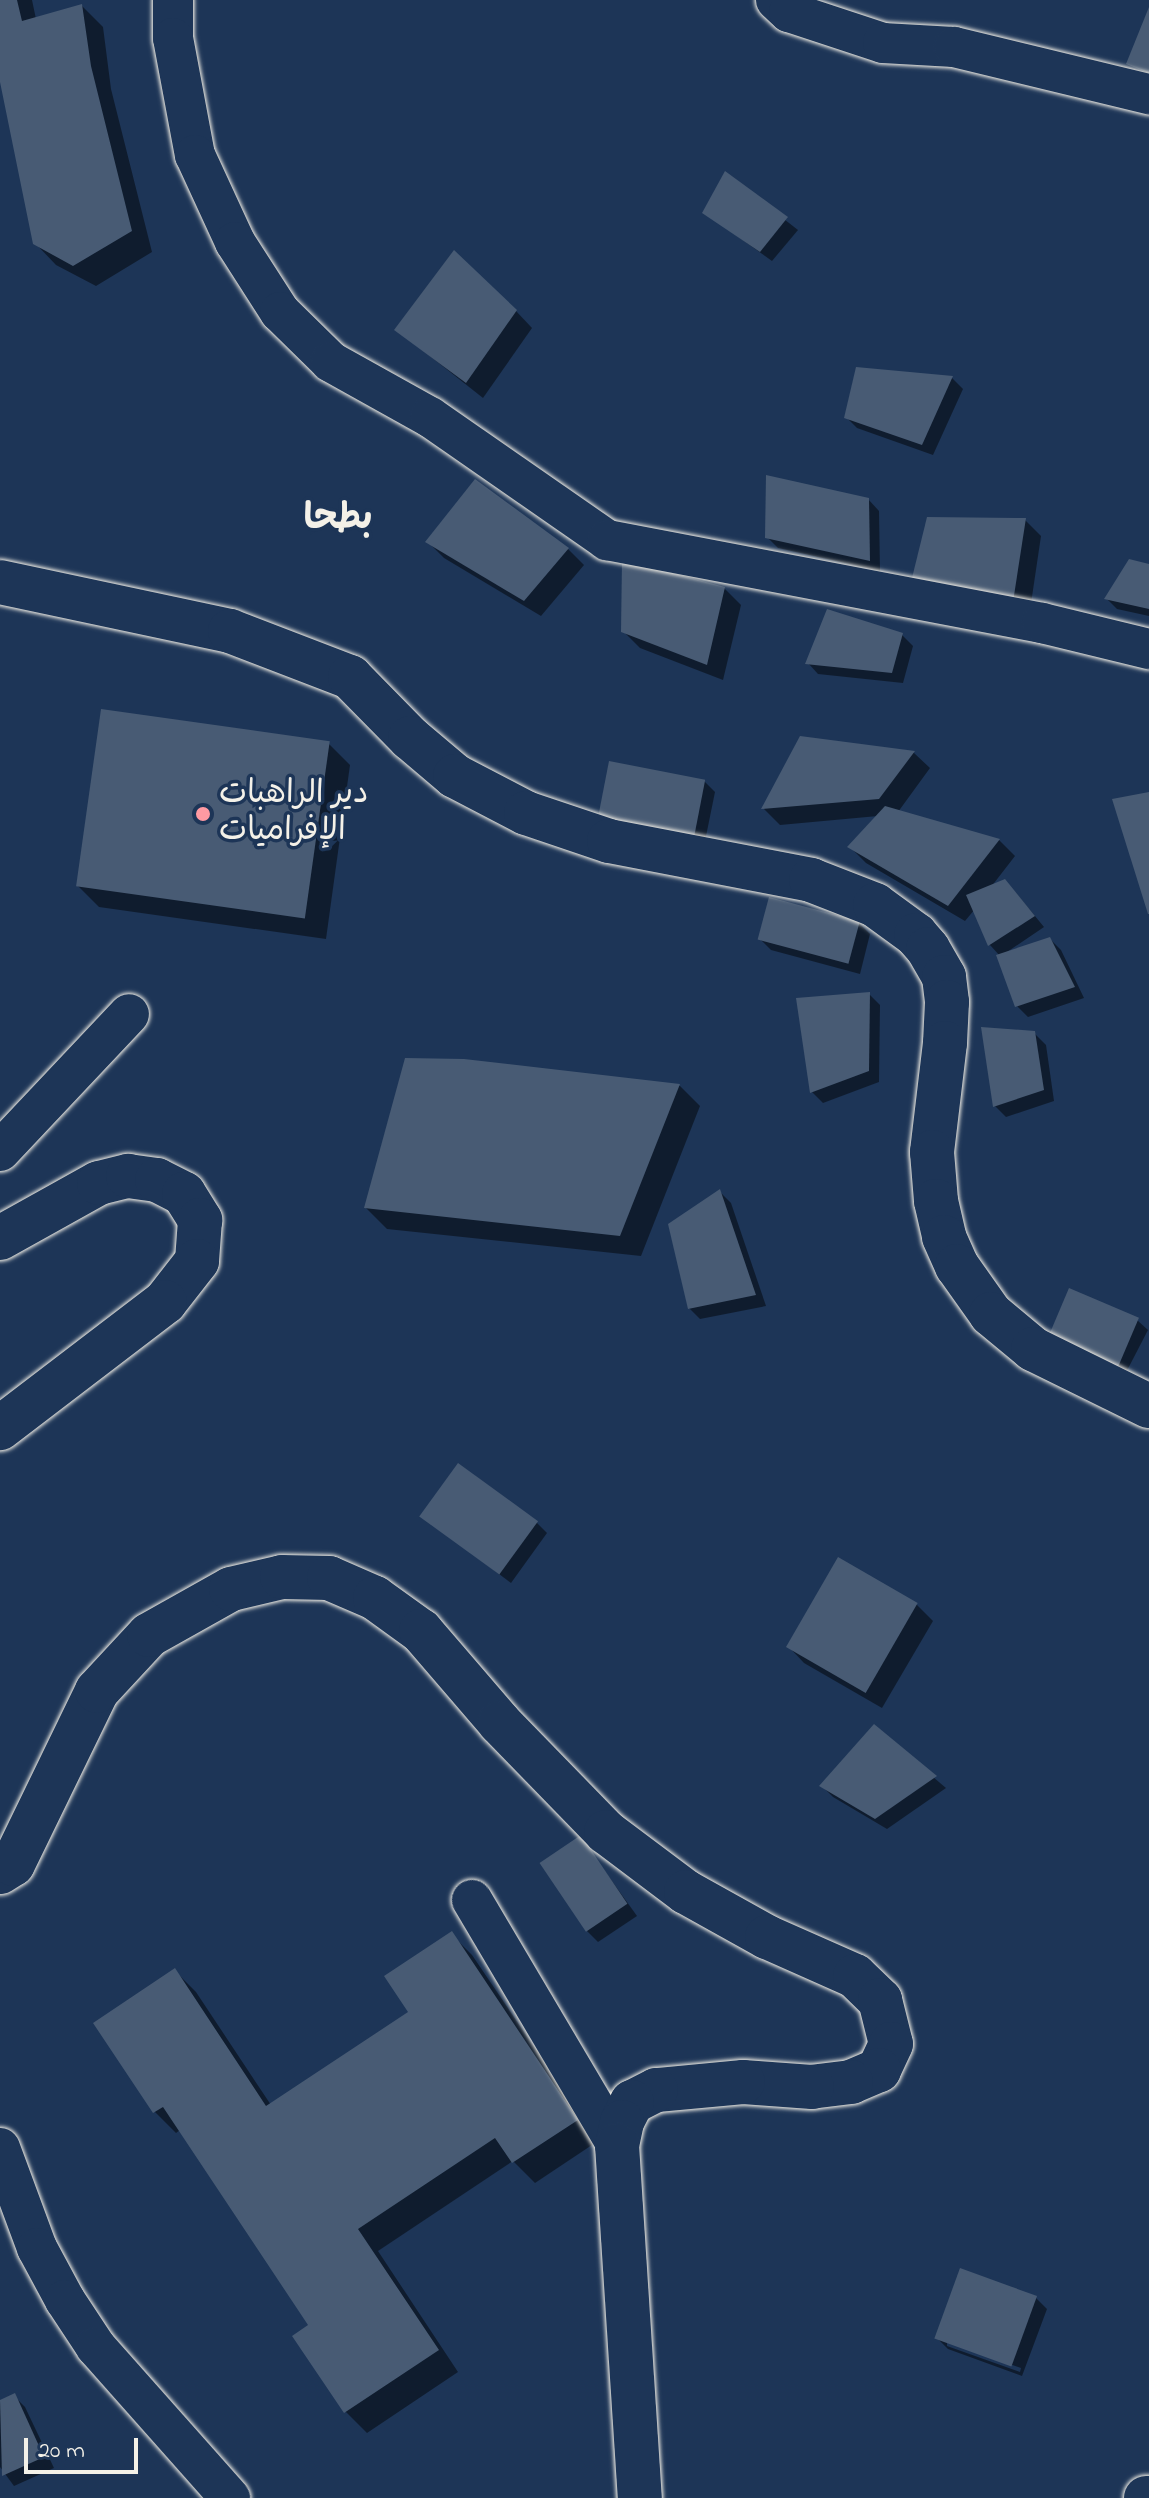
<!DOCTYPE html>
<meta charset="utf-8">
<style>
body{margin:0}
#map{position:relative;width:1149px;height:2498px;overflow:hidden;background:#1d3557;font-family:"Indie Flower","Playpen Sans Arabic",sans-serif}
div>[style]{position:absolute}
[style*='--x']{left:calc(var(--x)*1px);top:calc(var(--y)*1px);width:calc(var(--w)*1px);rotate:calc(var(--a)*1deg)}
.shadow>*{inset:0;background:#0007}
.building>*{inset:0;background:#485b74;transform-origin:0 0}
.roads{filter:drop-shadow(0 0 2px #f4f1e8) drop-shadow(0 0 2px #f4f1e8)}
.street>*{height:40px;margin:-20px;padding:0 20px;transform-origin:20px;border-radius:20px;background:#1d3557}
.secondary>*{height:44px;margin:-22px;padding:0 22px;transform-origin:22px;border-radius:22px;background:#1d3557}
.dots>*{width:22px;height:22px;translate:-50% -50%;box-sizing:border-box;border:4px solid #1d3557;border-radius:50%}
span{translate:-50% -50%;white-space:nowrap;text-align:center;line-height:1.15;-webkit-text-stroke:7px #1d3557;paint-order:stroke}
.poi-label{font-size:32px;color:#f4f1e8}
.left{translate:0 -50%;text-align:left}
.quarter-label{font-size:36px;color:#f4f1e8;font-weight:700}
.scale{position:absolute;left:24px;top:2438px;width:114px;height:36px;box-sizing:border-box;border:4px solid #f4f1e8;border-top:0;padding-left:10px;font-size:24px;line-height:28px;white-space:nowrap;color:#f4f1e8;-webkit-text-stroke:6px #1d3557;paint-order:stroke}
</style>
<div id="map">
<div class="shadow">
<i style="clip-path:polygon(0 0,32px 0,36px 19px,82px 6px,103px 27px,111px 89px,152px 252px,96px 286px,56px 265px,35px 243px)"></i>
<i style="clip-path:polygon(726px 174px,798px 230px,772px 261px,705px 213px)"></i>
<i style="clip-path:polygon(516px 311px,532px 328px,483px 398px,397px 330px)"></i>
<i style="clip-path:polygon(952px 378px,963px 389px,933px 455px,857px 428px,846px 417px)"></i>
<i style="clip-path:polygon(476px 482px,568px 549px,584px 565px,541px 616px,444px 558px,428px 542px)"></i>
<i style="clip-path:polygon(868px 499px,879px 511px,880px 571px,778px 548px,767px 537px)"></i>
<i style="clip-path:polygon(1025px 520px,1041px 536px,1029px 617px,930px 594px)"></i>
<i style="clip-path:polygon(1149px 567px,1149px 616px,1117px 609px,1106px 598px)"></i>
<i style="clip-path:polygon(724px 588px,741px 605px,723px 680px,640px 648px,623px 631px)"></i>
<i style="clip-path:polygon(902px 635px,913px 646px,903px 683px,818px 674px,808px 663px)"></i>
<i style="clip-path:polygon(802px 738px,914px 753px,930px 768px,898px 812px,999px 840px,1015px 856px,991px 887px,1016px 893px,1044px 927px,1007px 952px,1050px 939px,1061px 950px,1084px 998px,1028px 1017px,1017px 1006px,1000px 956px,990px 945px,975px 909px,965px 921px,866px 863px,850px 847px,878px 816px,780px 825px,764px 809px)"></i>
<i style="clip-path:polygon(329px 744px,350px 765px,326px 939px,99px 907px,78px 886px)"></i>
<i style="clip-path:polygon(704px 781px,715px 792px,704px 846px,611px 828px)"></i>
<i style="clip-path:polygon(859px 923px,870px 934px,860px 974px,771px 950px,760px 939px)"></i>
<i style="clip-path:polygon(869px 994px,880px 1005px,879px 1082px,823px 1103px,812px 1092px,798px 1000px)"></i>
<i style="clip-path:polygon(1034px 1033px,1046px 1045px,1054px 1101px,1006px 1117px,995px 1106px)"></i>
<i style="clip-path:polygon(464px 1061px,680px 1086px,700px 1106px,641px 1256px,387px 1229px,366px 1208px)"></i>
<i style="clip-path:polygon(720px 1192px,731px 1203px,766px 1306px,700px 1319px,689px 1308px)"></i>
<i style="clip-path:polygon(1137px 1320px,1148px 1330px,1119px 1386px,1054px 1353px)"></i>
<i style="clip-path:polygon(422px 1516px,536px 1522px,547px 1533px,511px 1583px)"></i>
<i style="clip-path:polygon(839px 1559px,917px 1605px,933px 1621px,882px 1708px,804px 1663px,788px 1646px)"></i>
<i style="clip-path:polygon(874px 1727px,946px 1788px,887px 1829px,833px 1797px,822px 1786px)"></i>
<i style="clip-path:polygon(581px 1838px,637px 1916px,598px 1942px,587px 1931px)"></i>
<i style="clip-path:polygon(451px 1934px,472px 1955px,598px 2141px,535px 2183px,513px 2161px,378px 2251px,458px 2372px,367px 2433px,346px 2412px,295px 2336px,311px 2326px,180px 2130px,176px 2133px,155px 2112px,96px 2023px,175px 1971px,196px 1992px,271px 2105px,410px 2012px)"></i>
<i style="clip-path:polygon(evenodd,1036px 2298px,1047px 2309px,1022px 2376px,948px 2349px,937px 2338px,1036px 2298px,947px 2341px,1021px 2368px,1020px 2372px,947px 2346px,947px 2341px)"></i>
<i style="clip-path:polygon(14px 2396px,25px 2407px,54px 2468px,14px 2486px,0 2467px,0 2402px)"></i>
</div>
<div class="building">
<i style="clip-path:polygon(0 0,17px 0,22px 21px,82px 4px,91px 66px,132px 231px,73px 266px,33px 244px,0 82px)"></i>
<i style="clip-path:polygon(1149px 7px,1149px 73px,1126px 64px)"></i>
<i style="clip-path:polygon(725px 171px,788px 217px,760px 252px,702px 213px)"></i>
<i style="clip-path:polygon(454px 250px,517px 310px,466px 383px,394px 330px)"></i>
<i style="clip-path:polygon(856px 367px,953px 376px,922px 445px,844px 418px)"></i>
<i style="clip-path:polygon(766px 475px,869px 498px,870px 561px,765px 538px)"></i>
<i style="clip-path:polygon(475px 479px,569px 548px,524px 601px,425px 542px)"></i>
<i style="clip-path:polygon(927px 517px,1026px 518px,1013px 602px,912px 578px)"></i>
<i style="clip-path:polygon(1129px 559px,1149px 564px,1149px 609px,1104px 599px)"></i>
<i style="clip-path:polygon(622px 560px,725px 587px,707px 665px,621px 632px)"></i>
<i style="clip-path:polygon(827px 609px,903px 633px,892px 673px,805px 664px)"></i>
<i style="left:101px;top:709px;width:231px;height:179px;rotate:8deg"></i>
<i style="clip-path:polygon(800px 736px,915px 751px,879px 799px,761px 809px)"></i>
<i style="left:609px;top:761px;width:98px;height:57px;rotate:11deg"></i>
<i style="clip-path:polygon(1149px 792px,1149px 914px,1148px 914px,1112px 799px)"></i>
<i style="clip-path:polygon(885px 806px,1000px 839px,948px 906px,847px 847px)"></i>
<i style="clip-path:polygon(1005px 879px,1035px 916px,988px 946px,966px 895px)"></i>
<i style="left:769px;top:897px;width:94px;height:44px;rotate:15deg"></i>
<i style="clip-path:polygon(1050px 937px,1075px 987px,1015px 1007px,996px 955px)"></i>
<i style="clip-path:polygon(870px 992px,869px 1071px,810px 1093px,796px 998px)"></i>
<i style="clip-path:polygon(981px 1027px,1035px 1031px,1044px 1090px,993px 1107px)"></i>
<i style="clip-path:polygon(405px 1058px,464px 1059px,680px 1084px,620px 1236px,364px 1208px)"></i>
<i style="clip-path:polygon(720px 1189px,756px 1295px,688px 1309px,668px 1224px)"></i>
<i style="left:1069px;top:1288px;width:76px;height:61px;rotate:23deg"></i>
<i style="left:458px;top:1463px;width:99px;height:66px;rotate:36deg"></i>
<i style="left:838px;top:1557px;width:92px;height:104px;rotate:30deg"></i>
<i style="clip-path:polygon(874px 1724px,937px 1776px,875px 1819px,819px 1786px)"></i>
<i style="left:581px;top:1835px;width:83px;height:50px;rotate:56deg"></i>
<i style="clip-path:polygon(452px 1931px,578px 2120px,512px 2163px,495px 2138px,358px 2229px,439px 2350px,344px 2413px,292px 2336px,308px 2325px,163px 2107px,153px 2113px,93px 2023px,175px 1968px,266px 2106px,408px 2012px,384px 1976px)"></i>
<i style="left:960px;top:2268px;width:82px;height:75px;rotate:20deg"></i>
<i style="clip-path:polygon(15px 2393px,44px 2457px,2px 2476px,0 2400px)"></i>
</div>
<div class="roads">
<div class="street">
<i style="--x:173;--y:0;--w:38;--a:90"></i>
<i style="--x:173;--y:38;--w:119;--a:79.4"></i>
<i style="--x:195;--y:155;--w:96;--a:65.3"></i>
<i style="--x:235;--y:242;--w:83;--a:57.3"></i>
<i style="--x:280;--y:312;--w:71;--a:44.4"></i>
<i style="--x:331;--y:362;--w:113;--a:29.1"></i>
<i style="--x:430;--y:417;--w:216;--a:34.8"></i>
<i style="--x:607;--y:540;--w:443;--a:10.8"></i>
<i style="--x:1042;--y:623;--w:110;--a:13.7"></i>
<i style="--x:776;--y:0;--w:18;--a:43"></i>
<i style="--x:789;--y:12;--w:99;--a:18.3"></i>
<i style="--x:883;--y:43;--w:71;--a:3.2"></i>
<i style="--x:954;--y:47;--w:201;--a:13.6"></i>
<i style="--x:0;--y:1151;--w:188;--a:-46.7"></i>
<i style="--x:472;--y:1900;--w:285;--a:59.4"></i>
<i style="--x:0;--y:2148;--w:107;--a:69.7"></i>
<i style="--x:37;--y:2248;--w:59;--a:61.7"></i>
<i style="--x:65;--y:2300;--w:56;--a:56.6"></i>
<i style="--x:96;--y:2347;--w:202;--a:48.4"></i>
</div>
<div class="secondary">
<i style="--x:0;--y:582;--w:235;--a:12"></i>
<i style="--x:230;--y:631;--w:129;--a:21"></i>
<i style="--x:350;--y:677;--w:86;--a:45.5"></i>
<i style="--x:410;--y:738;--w:59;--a:40.2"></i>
<i style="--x:455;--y:776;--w:80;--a:27.5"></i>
<i style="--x:526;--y:813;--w:88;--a:18.6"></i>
<i style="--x:609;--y:841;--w:206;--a:10.9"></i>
<i style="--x:811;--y:880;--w:69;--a:21.3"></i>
<i style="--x:875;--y:905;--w:51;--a:36.2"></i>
<i style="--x:916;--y:935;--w:18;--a:49"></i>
<i style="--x:928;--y:949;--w:32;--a:60"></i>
<i style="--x:944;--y:977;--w:25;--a:83"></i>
<i style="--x:947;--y:1002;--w:41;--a:92.8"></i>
<i style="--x:945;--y:1043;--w:110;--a:96.8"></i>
<i style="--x:932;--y:1152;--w:49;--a:85.3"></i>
<i style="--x:936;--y:1201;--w:37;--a:77"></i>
<i style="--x:944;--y:1237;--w:32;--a:66"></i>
<i style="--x:957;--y:1266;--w:59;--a:54.7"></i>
<i style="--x:991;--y:1314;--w:55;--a:39.8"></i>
<i style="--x:1033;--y:1349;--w:129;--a:26.2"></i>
<i style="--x:0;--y:1238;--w:113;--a:-29.1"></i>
<i style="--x:99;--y:1183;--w:30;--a:-14"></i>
<i style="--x:128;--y:1176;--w:29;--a:8"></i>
<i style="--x:157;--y:1180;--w:30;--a:27"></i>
<i style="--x:184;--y:1194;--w:31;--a:58"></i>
<i style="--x:200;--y:1220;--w:41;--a:94.2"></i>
<i style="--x:197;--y:1261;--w:52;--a:128"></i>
<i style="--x:165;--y:1302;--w:208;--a:142.6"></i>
<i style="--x:0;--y:1872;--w:15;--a:-32"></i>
<i style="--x:13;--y:1864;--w:192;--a:-64.1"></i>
<i style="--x:97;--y:1691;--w:76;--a:-47.1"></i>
<i style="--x:149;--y:1635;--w:94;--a:-29.3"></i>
<i style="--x:231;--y:1589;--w:52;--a:-13.2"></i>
<i style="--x:282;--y:1577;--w:47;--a:1.2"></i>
<i style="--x:329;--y:1578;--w:50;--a:23.5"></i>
<i style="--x:375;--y:1598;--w:57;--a:35.7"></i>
<i style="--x:421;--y:1631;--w:121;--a:49.3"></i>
<i style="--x:500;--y:1723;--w:152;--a:45.8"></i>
<i style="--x:606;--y:1832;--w:100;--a:36.9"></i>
<i style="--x:686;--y:1892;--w:93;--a:29.1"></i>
<i style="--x:767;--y:1937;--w:96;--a:23.9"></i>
<i style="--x:855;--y:1976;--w:35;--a:44"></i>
<i style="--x:880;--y:2000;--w:45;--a:76"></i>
<i style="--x:891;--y:2044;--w:29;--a:115"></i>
<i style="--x:879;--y:2070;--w:30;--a:157"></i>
<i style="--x:851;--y:2082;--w:39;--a:173"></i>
<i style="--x:812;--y:2087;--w:69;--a:-175.9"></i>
<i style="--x:743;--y:2082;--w:87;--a:174.7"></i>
<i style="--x:656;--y:2090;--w:27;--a:153"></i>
<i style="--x:632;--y:2102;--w:22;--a:117"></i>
<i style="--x:622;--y:2122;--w:24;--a:102"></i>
<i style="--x:617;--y:2145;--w:354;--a:86.3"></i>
<i style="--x:1146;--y:2498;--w:3;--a:0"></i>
</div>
</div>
<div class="dots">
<i style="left:203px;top:814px;background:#ff9aa2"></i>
</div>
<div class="poi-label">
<span class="left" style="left:219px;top:814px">دير الراهبات<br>الإفراميات</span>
</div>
<div class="quarter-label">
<span style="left:338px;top:520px">بطحا</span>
</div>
<div class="scale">20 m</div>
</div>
